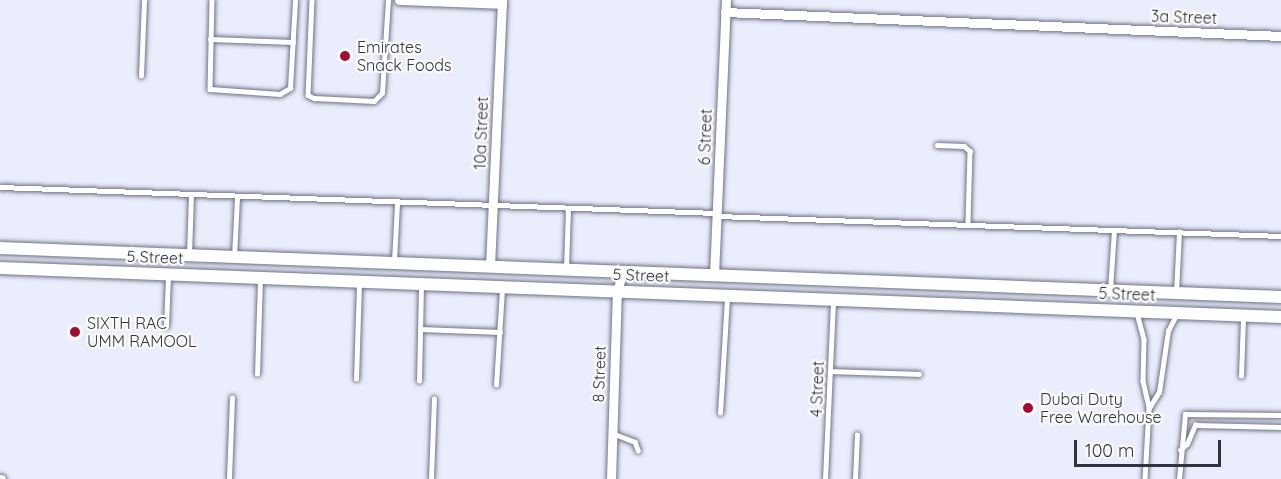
<!DOCTYPE html>
<style>
body{margin:0}
#map{position:relative;width:1281px;height:479px;overflow:hidden;background:#eaedfb;font-family:Quicksand,sans-serif}
div>[style]{position:absolute}
[style*='--x']{left:calc(var(--x)*1px);top:calc(var(--y)*1px);width:calc(var(--w)*1px);rotate:calc(var(--a)*1deg)}
.roads{filter:drop-shadow(0 0 2px #6d7287) drop-shadow(0 0 2px #6d7287)}
.service>*{height:4.5px;margin:-2.25px;padding:0 2.25px;transform-origin:2.25px;border-radius:2.25px;background:#fff}
.minor>*{height:9px;margin:-4.5px;padding:0 4.5px;transform-origin:4.5px;border-radius:4.5px;background:#fff}
.tertiary>*{height:12px;margin:-6px;padding:0 6px;transform-origin:6px;border-radius:6px;background:#fff}
.dots>*{width:16px;height:16px;translate:-50% -50%;box-sizing:border-box;border:3px solid #fbfbfb;border-radius:50%}
span{translate:-50% -50%;white-space:nowrap;text-align:center;line-height:1.15;-webkit-text-stroke:4.5px #fbfbfb;paint-order:stroke}
.street-label{font-size:16px;color:#32343d}
.poi-label{font-size:16px;color:#32343d}
.left{translate:0 -50%;text-align:left}
.scale{position:absolute;left:1074px;top:440px;width:147px;height:27px;box-sizing:border-box;border:3px solid #32343d;border-top:0;padding-left:8px;font-size:18px;line-height:21px;white-space:nowrap;color:#32343d;-webkit-text-stroke:4px #fbfbfb;paint-order:stroke}
</style>
<div id="map">
<div class="roads">
<div class="service">
<i style="--x:212;--y:0;--w:89;--a:91.3"></i>
<i style="--x:210;--y:89;--w:70;--a:4.1"></i>
<i style="--x:280;--y:94;--w:12;--a:-31"></i>
<i style="--x:290;--y:88;--w:88;--a:-86.7"></i>
<i style="--x:312;--y:0;--w:95;--a:92.4"></i>
<i style="--x:308;--y:95;--w:7;--a:27"></i>
<i style="--x:314;--y:98;--w:60;--a:2.9"></i>
<i style="--x:374;--y:101;--w:11;--a:-45"></i>
<i style="--x:382;--y:93;--w:93;--a:-86.3"></i>
<i style="--x:210;--y:39;--w:83;--a:2.1"></i>
<i style="--x:141;--y:76;--w:76;--a:-87.7"></i>
<i style="--x:937;--y:145;--w:27;--a:2"></i>
<i style="--x:964;--y:146;--w:8;--a:40"></i>
<i style="--x:970;--y:151;--w:73;--a:91.6"></i>
<i style="--x:0;--y:187;--w:717;--a:2.08"></i>
<i style="--x:717;--y:216;--w:564;--a:2.03"></i>
<i style="--x:189;--y:255;--w:60;--a:-88.1"></i>
<i style="--x:234;--y:257;--w:60;--a:-87.1"></i>
<i style="--x:394;--y:261;--w:58;--a:-87"></i>
<i style="--x:566;--y:269;--w:60;--a:-88.1"></i>
<i style="--x:1110;--y:290;--w:60;--a:-86.2"></i>
<i style="--x:1176;--y:293;--w:61;--a:-87.2"></i>
<i style="--x:1137;--y:313;--w:27;--a:75"></i>
<i style="--x:1144;--y:339;--w:42;--a:91.4"></i>
<i style="--x:1143;--y:381;--w:28;--a:77"></i>
<i style="--x:1149;--y:408;--w:71;--a:93.2"></i>
<i style="--x:166;--y:326;--w:49;--a:-87.7"></i>
<i style="--x:420;--y:329;--w:80;--a:2.1"></i>
<i style="--x:830;--y:371;--w:89;--a:1.9"></i>
<i style="--x:257;--y:374;--w:94;--a:-88.2"></i>
<i style="--x:1241;--y:376;--w:58;--a:-88"></i>
<i style="--x:356;--y:379;--w:96;--a:-88.2"></i>
<i style="--x:419;--y:381;--w:95;--a:-88.8"></i>
<i style="--x:496;--y:385;--w:96;--a:-86.4"></i>
<i style="--x:1149;--y:408;--w:19;--a:-58"></i>
<i style="--x:1159;--y:392;--w:62;--a:-81.6"></i>
<i style="--x:1168;--y:331;--w:18;--a:-63"></i>
<i style="--x:720;--y:413;--w:115;--a:-86.5"></i>
<i style="--x:612;--y:433;--w:25;--a:21"></i>
<i style="--x:635;--y:442;--w:9;--a:69"></i>
<i style="--x:1180;--y:450;--w:9;--a:-41"></i>
<i style="--x:1187;--y:444;--w:21;--a:-67"></i>
<i style="--x:1195;--y:425;--w:86;--a:1.3"></i>
<i style="--x:229;--y:479;--w:81;--a:-87.9"></i>
<i style="--x:431;--y:479;--w:80;--a:-87.9"></i>
<i style="--x:825;--y:479;--w:179;--a:-87.4"></i>
<i style="--x:855;--y:479;--w:44;--a:-87.4"></i>
<i style="--x:1179;--y:479;--w:65;--a:-84.7"></i>
<i style="--x:1185;--y:414;--w:96;--a:0.6"></i>
</div>
<div class="minor">
<i style="--x:399;--y:0;--w:103;--a:2.2"></i>
<i style="--x:725;--y:12;--w:557;--a:2.47"></i>
<i style="--x:490;--y:266;--w:266;--a:-87.4"></i>
<i style="--x:714;--y:275;--w:275;--a:-87.5"></i>
<i style="--x:0;--y:479;--w:1;--a:0"></i>
<i style="--x:611;--y:479;--w:188;--a:-88.2"></i>
<i style="--x:617;--y:291;--w:21;--a:-73"></i>
</div>
<div class="tertiary">
<i style="--x:0;--y:248;--w:1282;--a:2.19"></i>
<i style="--x:0;--y:268;--w:1282;--a:2.19"></i>
</div>
</div>
<div class="dots">
<i style="left:345px;top:56px;background:#a50934"></i>
<i style="left:75px;top:332px;background:#a50934"></i>
<i style="left:1028px;top:408px;background:#a50934"></i>
</div>
<div class="street-label">
<span style="left:1184px;top:17px;rotate:2deg">3a Street</span>
<span style="left:481px;top:133px;rotate:-88deg">10a Street</span>
<span style="left:705px;top:137px;rotate:-88deg">6 Street</span>
<span style="left:155px;top:257px;rotate:2deg">5 Street</span>
<span style="left:641px;top:275px;rotate:2deg">5 Street</span>
<span style="left:1127px;top:294px;rotate:2deg">5 Street</span>
<span style="left:599px;top:374px;rotate:-88deg">8 Street</span>
<span style="left:817px;top:389px;rotate:-88deg">4 Street</span>
</div>
<div class="poi-label">
<span class="left" style="left:357px;top:56px">Emirates<br>Snack Foods</span>
<span class="left" style="left:87px;top:332px">SIXTH RAC<br>UMM RAMOOL</span>
<span class="left" style="left:1040px;top:408px">Dubai Duty<br>Free Warehouse</span>
</div>
<div class="scale">100 m</div>
</div>
